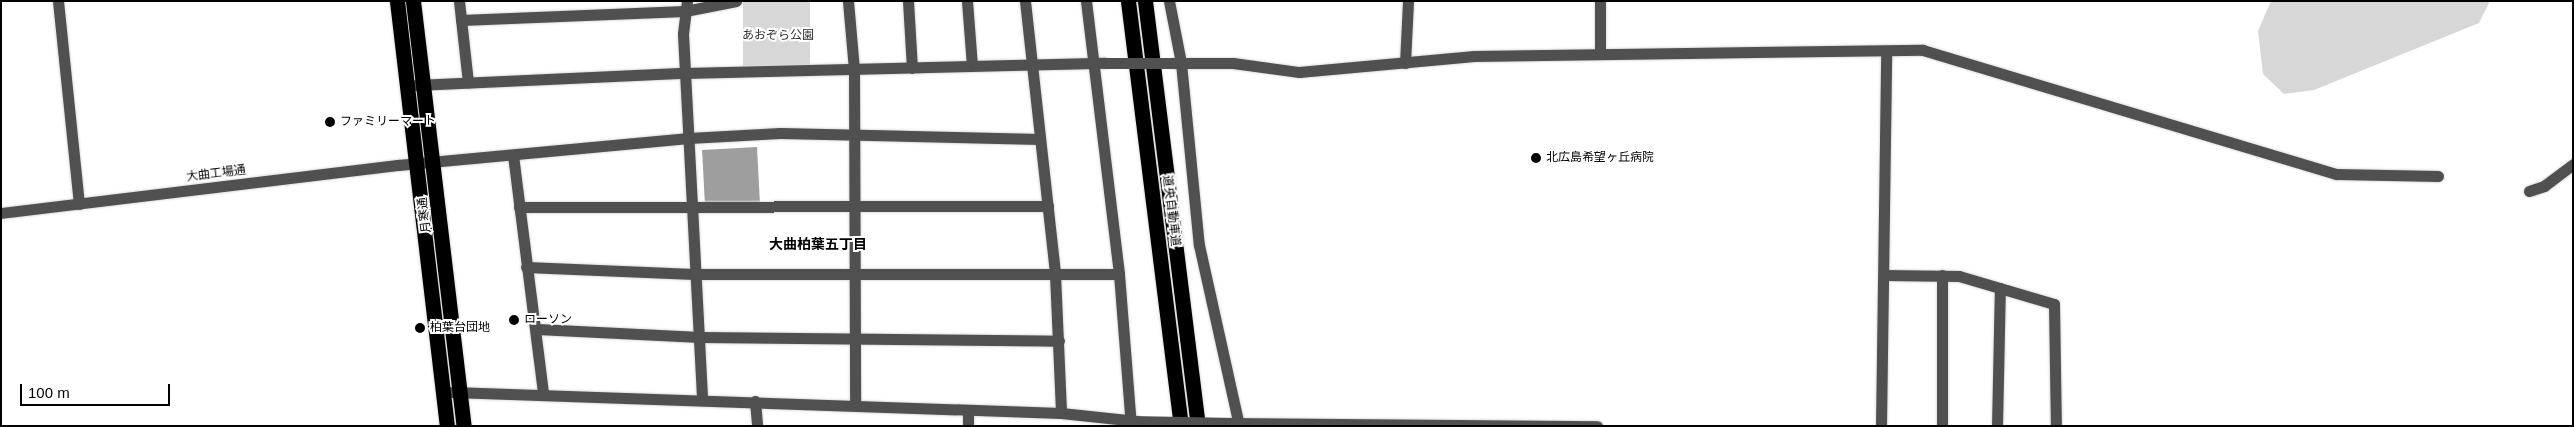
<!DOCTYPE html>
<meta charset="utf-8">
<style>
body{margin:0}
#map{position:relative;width:2574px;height:427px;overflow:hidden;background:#fff;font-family:Arial,"Noto Sans JP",sans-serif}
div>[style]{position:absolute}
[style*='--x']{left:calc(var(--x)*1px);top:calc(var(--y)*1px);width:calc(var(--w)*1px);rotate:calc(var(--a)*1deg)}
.green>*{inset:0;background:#d7d7d7;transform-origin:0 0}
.water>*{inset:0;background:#9e9e9e;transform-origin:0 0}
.roads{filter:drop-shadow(0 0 1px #dbdbdb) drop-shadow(0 0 1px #dbdbdb)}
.minor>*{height:11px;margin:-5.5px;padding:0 5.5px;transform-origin:5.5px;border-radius:5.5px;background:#505050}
.highway>*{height:15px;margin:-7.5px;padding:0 7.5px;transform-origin:7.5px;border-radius:7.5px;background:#000}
.minor-bridge>*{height:11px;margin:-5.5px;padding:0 5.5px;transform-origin:5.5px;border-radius:5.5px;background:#505050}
.dots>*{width:14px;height:14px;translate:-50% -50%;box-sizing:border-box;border:2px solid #fff;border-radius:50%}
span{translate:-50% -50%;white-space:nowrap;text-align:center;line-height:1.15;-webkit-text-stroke:4px #fff;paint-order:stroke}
.park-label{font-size:12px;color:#2e2e2e}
.poi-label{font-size:12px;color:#000}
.left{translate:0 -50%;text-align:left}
.street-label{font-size:12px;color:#000}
.neighbourhood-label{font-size:14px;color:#000;font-weight:700}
.frame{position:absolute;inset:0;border:2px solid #000;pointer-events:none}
.scale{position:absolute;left:20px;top:384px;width:150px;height:22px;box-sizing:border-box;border:2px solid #000;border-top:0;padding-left:6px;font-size:15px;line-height:18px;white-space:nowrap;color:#000;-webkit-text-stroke:4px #fff;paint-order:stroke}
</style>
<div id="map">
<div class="green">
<i style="left:743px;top:1px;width:67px;height:71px"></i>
<i style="clip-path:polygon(2271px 1px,2490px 1px,2479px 23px,2314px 90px,2284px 94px,2263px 74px,2258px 31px)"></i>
</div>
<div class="water">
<i style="left:757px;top:147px;width:55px;height:55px;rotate:87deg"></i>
</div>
<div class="roads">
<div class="minor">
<i style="--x:58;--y:1;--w:204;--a:84.1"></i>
<i style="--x:459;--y:1;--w:82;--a:83.7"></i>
<i style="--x:687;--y:1;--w:33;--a:97"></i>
<i style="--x:683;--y:34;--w:365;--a:87"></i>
<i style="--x:848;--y:1;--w:69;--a:85"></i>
<i style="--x:854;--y:70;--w:334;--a:89.8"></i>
<i style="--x:908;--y:1;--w:67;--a:86.6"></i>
<i style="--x:967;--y:1;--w:65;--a:85.6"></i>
<i style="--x:1025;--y:1;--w:275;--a:83.7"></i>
<i style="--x:1055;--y:274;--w:139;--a:87.5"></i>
<i style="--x:1086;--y:1;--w:275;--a:83.1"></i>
<i style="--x:1119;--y:274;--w:151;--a:85.5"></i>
<i style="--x:1169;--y:1;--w:63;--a:79"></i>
<i style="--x:1181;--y:63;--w:183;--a:84.4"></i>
<i style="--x:1199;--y:245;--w:185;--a:77.5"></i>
<i style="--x:1600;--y:1;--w:53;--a:90"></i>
<i style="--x:461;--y:20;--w:224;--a:-2.3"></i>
<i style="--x:685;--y:11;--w:52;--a:-11.1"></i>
<i style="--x:1173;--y:63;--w:60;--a:0"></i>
<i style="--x:1233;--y:63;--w:67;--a:7.8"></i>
<i style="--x:1299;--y:72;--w:176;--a:-5.2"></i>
<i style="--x:1474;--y:56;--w:449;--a:-0.8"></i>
<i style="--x:1923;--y:50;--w:431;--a:16.7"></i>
<i style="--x:2336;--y:174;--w:102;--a:1.1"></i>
<i style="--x:1405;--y:63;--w:62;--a:-87.2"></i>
<i style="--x:416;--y:85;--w:269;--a:-2.6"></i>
<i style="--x:685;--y:73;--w:420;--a:-1.4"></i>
<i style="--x:513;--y:155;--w:239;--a:82.8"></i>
<i style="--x:2529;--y:191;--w:16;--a:-18"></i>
<i style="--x:2544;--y:186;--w:36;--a:-37"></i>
<i style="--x:519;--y:207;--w:529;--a:-0.11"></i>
<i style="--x:1;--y:213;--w:400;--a:-6.9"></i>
<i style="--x:398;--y:165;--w:292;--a:-5.3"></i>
<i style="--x:689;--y:138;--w:91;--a:-3.1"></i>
<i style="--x:780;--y:133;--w:260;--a:1.3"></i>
<i style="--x:526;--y:267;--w:168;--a:2.4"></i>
<i style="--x:694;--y:274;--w:425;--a:0"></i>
<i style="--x:1884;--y:275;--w:75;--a:0.8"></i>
<i style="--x:1959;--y:276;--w:99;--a:16.4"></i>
<i style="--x:2054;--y:304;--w:122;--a:89.1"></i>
<i style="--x:537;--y:329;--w:163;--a:2.8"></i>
<i style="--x:700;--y:337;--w:359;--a:0.6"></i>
<i style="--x:452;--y:392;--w:609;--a:1.97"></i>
<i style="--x:1061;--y:413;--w:76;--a:6"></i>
<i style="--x:755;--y:401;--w:25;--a:85"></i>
<i style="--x:1231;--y:423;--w:366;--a:0.5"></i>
<i style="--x:968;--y:426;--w:15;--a:-90"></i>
<i style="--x:1881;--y:426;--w:375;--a:-89.2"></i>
<i style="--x:1942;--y:426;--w:151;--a:-90"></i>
<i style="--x:1997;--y:426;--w:138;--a:-88.8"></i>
</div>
<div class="highway">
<i style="--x:397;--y:1;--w:428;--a:83.3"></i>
<i style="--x:413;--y:1;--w:428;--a:83.2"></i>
<i style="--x:1128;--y:1;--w:428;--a:82.9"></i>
<i style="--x:1145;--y:1;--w:428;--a:82.9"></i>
</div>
</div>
<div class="minor-bridge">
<i style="--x:1105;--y:63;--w:68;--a:0"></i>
<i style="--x:1137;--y:421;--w:93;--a:1.2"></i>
</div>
<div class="dots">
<i style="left:330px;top:122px;background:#000"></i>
<i style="left:1536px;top:158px;background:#000"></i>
<i style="left:514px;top:320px;background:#000"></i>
<i style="left:420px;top:328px;background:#000"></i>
</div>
<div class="park-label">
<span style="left:778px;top:36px">あおぞら公園</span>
</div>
<div class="poi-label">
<span class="left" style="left:340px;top:122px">ファミリーマート</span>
<span class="left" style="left:1546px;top:158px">北広島希望ヶ丘病院</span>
<span class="left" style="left:524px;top:320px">ローソン</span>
<span class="left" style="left:430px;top:328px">柏葉台団地</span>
</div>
<div class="street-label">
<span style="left:216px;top:174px;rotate:-7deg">大曲工場通</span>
<span style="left:1171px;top:211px;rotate:83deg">道央自動車道</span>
<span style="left:425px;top:215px;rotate:-97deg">月寒通</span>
</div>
<div class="neighbourhood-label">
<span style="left:818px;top:244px">大曲柏葉五丁目</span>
</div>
<div class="frame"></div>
<div class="scale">100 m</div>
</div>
